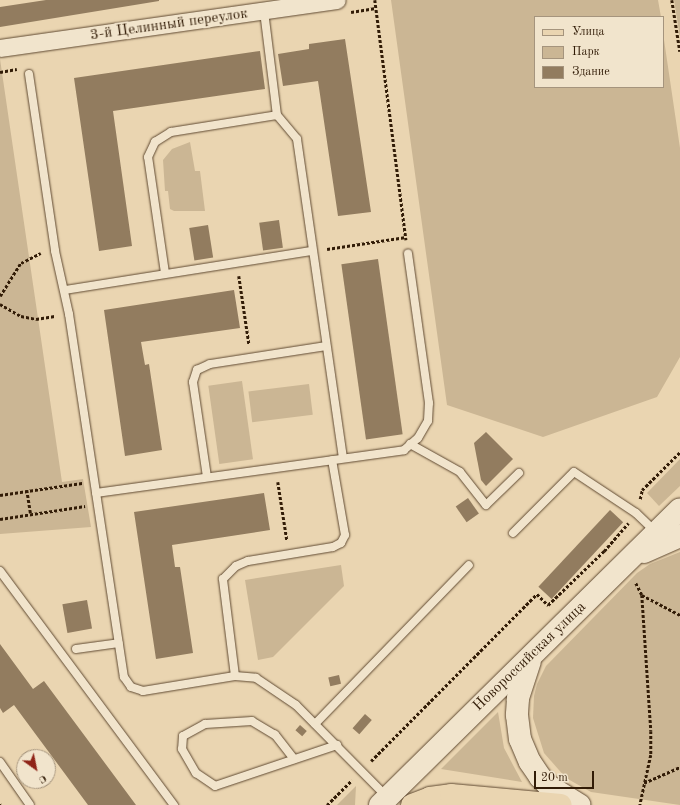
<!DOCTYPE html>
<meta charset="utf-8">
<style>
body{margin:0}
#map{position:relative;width:680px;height:805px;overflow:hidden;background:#ead5b1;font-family:"Old Standard TT",serif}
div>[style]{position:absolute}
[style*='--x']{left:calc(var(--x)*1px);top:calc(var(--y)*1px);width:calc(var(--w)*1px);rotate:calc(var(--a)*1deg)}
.green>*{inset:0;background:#cbb694;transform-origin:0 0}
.building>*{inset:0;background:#927c5f;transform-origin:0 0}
.path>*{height:2.5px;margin-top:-1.25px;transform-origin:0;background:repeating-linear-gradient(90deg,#321c07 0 3px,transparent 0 5px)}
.roads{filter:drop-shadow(0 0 1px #604a32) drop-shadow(0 0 1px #604a32)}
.lane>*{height:8px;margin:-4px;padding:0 4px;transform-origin:4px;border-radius:4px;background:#f1e4cc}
.street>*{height:17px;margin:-8.5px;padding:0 8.5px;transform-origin:8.5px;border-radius:8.5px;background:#f1e4cc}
.secondary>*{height:22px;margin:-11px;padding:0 11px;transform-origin:11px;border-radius:11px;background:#f1e4cc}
.primary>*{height:22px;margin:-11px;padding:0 11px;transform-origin:11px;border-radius:11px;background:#ead5b1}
span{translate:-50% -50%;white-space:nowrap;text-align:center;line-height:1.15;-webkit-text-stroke:3.5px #f1e4cc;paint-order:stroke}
.street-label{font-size:15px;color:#321c07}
.legend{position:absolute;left:534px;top:16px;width:130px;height:72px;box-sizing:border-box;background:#f1e4cc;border:1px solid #a5947d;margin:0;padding:5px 7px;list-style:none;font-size:12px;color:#321c07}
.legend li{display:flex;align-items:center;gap:8px;height:20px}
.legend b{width:20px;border:1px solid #a5947d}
.north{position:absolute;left:16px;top:749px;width:40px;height:40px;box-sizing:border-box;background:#f1e4cc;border:1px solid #a5947d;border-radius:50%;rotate:147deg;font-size:11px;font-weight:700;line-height:16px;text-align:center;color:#321c07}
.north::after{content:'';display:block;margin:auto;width:14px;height:18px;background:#8f2418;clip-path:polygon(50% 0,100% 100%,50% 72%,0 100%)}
.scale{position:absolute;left:534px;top:771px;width:60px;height:18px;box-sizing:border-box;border:2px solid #321c07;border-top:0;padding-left:5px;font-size:12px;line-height:14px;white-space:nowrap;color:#321c07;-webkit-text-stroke:3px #f1e4cc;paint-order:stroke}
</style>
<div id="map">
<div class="green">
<i style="clip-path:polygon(391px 0,658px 0,661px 17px,535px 17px,535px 87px,663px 87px,663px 33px,680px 148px,680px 357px,657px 397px,543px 437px,447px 405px)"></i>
<i style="clip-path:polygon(674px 0,680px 0,680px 38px)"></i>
<i style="clip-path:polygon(0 59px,62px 482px,83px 479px,91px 527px,0 534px)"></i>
<i style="clip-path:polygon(190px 142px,195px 171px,200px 171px,205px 211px,174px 211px,170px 209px,168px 191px,165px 191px,163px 160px,172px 149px)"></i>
<i style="left:242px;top:381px;width:79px;height:34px;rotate:82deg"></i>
<i style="left:309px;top:384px;width:31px;height:61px;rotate:83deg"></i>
<i style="clip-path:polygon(680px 459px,680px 486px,659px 506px,647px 493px)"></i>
<i style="clip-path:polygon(680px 552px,680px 805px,591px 792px,566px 778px,544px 753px,533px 718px,534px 696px,537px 684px,546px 666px,637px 573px,650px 564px)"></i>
<i style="clip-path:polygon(341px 565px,344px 586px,273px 657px,258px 660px,245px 580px)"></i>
<i style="clip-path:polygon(498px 712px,504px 748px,522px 782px,441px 769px)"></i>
<i style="clip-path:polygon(356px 786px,355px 805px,337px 805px)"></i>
</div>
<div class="building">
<i style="clip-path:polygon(46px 0,159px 0,159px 1px,0 27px,0 7px)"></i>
<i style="clip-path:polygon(345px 39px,371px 212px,338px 216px,318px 81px,283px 86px,278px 54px,309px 49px,309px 44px)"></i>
<i style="clip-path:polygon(260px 51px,265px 89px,113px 111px,132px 246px,99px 251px,74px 78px)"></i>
<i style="left:279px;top:220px;width:28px;height:20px;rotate:82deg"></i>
<i style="left:208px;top:225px;width:33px;height:19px;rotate:81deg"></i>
<i style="left:378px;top:259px;width:177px;height:37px;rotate:82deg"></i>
<i style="clip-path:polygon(234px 290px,240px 328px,141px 342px,145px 365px,149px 364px,162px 450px,125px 456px,104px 310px)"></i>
<i style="clip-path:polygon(486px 432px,513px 459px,486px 486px,481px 480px,474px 443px)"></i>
<i style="clip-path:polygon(264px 493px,270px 530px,172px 545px,175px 567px,180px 567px,193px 653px,156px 659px,134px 512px)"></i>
<i style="left:468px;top:498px;width:19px;height:15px;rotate:55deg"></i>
<i style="left:610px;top:510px;width:18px;height:105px;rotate:43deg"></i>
<i style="left:87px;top:600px;width:29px;height:25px;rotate:80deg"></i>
<i style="clip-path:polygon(0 644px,33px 689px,44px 681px,136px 805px,88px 805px,14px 705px,3px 713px,0 708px)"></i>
<i style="left:339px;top:675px;width:9px;height:11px;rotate:77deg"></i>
<i style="left:365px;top:714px;width:9px;height:19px;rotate:41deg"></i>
<i style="left:300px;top:725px;width:9px;height:7px;rotate:41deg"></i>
</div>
<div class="path">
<i style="--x:375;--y:0;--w:242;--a:82.6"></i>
<i style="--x:672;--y:0;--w:52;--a:81.1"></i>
<i style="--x:351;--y:12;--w:25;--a:-9"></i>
<i style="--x:0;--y:72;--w:17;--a:-10"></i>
<i style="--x:327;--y:249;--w:80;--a:-8.6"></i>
<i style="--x:239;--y:276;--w:69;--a:81.6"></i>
<i style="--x:0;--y:296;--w:39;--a:-58"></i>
<i style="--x:21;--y:263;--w:22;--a:-27"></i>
<i style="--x:0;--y:304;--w:24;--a:30"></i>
<i style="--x:21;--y:316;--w:15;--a:11"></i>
<i style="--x:36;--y:319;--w:19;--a:-9"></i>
<i style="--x:278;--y:482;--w:59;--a:81.2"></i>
<i style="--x:27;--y:490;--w:24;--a:81"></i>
<i style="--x:0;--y:495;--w:83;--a:-8.3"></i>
<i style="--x:640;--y:499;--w:9;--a:-77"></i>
<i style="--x:642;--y:490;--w:54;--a:-45"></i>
<i style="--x:0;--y:519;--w:86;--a:-8.7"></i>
<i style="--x:636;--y:583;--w:13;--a:63"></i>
<i style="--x:642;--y:595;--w:136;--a:86.2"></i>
<i style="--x:651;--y:731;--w:24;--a:90"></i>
<i style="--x:651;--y:755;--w:51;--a:102.4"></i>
<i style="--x:642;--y:595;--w:43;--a:27.8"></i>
<i style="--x:371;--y:761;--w:235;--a:-45.2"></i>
<i style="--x:537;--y:594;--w:16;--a:45"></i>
<i style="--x:548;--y:605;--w:78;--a:-44"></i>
<i style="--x:604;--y:551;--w:37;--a:-49"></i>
<i style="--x:644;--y:783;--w:39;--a:-24"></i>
<i style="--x:0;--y:804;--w:1;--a:45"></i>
<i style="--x:327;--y:805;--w:35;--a:-45"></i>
</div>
<div class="roads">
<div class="lane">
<i style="--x:264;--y:11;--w:105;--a:82.9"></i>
<i style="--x:29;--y:74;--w:179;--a:81.6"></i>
<i style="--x:55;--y:251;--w:65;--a:77.5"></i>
<i style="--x:69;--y:314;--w:367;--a:81.4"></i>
<i style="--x:124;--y:677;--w:12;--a:55"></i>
<i style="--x:131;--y:687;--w:13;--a:18"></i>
<i style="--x:143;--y:691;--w:93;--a:-9.3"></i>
<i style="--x:235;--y:676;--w:21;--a:5"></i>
<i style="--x:256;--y:678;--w:48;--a:34"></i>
<i style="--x:296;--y:705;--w:128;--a:45.3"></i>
<i style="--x:165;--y:273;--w:117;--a:-98.3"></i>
<i style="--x:148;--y:157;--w:17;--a:-65"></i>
<i style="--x:155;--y:142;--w:19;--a:-32"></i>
<i style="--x:171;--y:132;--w:107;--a:-9.1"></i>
<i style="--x:277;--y:115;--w:31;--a:50"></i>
<i style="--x:297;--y:139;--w:322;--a:81.8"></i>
<i style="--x:65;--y:290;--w:250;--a:-9"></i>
<i style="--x:410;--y:444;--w:57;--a:29.2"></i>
<i style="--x:460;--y:472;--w:42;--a:51.8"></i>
<i style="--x:486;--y:505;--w:46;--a:-44.1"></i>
<i style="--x:207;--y:477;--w:96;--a:-98.4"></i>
<i style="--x:193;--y:382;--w:13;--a:-72"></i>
<i style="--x:197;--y:370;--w:14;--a:-25"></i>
<i style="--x:210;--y:364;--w:117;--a:-8.8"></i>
<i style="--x:96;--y:493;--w:311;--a:-7.9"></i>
<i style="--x:404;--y:450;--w:18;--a:-41"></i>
<i style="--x:418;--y:438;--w:20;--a:-60"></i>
<i style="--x:428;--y:421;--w:18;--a:-87"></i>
<i style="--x:429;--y:403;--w:151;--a:-98"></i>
<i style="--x:513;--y:533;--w:86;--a:-45"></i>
<i style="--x:574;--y:472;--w:74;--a:33.5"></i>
<i style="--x:636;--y:513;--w:28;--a:44"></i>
<i style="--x:0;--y:571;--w:292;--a:53.4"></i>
<i style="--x:76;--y:649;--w:43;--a:-7.9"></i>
<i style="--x:235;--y:676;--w:98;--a:-97.1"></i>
<i style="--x:223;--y:579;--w:18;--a:-45"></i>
<i style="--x:236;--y:566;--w:13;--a:-23"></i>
<i style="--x:248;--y:561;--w:86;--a:-9.4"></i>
<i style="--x:333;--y:547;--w:9;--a:-27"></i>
<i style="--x:341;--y:543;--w:9;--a:-63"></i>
<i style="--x:345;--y:535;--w:76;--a:-99.8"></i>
<i style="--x:315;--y:724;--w:221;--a:-45.9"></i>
<i style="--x:294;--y:759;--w:31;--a:-128"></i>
<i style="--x:275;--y:735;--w:27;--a:-149"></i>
<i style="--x:252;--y:721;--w:47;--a:176.3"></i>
<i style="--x:205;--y:724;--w:25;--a:151"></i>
<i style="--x:183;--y:736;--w:13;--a:94"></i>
<i style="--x:182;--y:749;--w:28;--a:60"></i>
<i style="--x:196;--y:773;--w:23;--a:34"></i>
<i style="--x:215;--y:786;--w:129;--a:-18.6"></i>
<i style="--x:0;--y:762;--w:52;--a:55.1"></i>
</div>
<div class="street">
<i style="--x:0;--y:48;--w:340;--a:-8.1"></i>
</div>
<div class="secondary">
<i style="--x:644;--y:552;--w:39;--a:-24"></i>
<i style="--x:530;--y:661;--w:40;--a:108"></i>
<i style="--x:518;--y:699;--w:16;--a:94"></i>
<i style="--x:517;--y:715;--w:24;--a:83"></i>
<i style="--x:520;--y:739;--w:25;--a:67"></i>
<i style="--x:530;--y:762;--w:18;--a:56"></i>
<i style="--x:540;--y:777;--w:13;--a:45"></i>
<i style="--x:549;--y:786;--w:36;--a:32"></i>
<i style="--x:380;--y:805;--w:421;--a:-44.6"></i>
</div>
<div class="primary">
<i style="--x:412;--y:805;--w:19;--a:-21"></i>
<i style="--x:430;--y:798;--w:21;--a:-8"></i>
<i style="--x:451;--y:795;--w:110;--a:5.2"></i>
</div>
</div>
<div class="street-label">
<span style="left:169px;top:25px;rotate:-8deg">3-й Целинный переулок</span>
<span style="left:530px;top:657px;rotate:-44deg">Новороссийская улица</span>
</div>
<ul class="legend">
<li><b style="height:5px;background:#ead5b1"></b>Улица</li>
<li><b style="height:11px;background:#cbb694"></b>Парк</li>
<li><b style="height:11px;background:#927c5f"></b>Здание</li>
</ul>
<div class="north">С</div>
<div class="scale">20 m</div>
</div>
